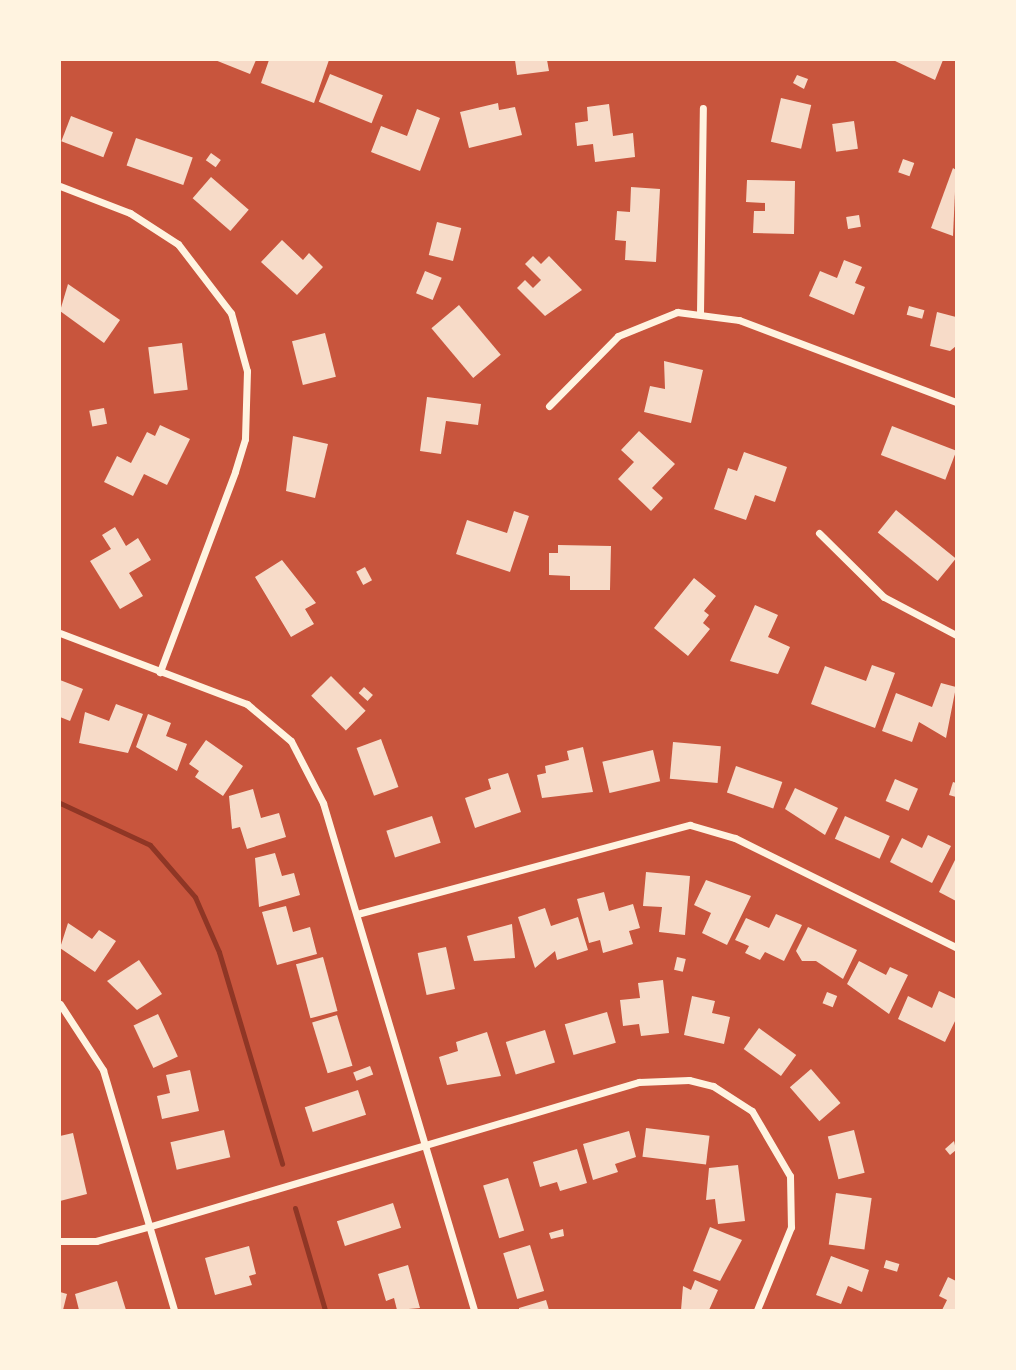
<!DOCTYPE html>
<style>
body{margin:0}
#map{position:relative;width:1016px;height:1370px;overflow:hidden;background:#c8553d;font-family:Roboto,sans-serif}
div>[style]{position:absolute}
[style*='--x']{left:calc(var(--x)*1px);top:calc(var(--y)*1px);width:calc(var(--w)*1px);rotate:calc(var(--a)*1deg)}
.stream>*{height:5px;margin:-2.5px;padding:0 2.5px;transform-origin:2.5px;border-radius:2.5px;background:#8f3625}
.building>*{inset:0;background:#f7dbc8;transform-origin:0 0}
.minor>*{height:7px;margin:-3.5px;padding:0 3.5px;transform-origin:3.5px;border-radius:3.5px;background:#fff3e0}
span{translate:-50% -50%;white-space:nowrap;text-align:center;line-height:1.15;-webkit-text-stroke:5px #fff3e0;paint-order:stroke}
.frame{position:absolute;inset:0;border:61px solid #fff3e0;pointer-events:none}
</style>
<div id="map">
<div class="stream">
<i style="--x:60;--y:803;--w:99;--a:25"></i>
<i style="--x:150;--y:845;--w:69;--a:49.1"></i>
<i style="--x:195;--y:897;--w:60;--a:66.4"></i>
<i style="--x:219;--y:952;--w:221;--a:73.4"></i>
<i style="--x:295;--y:1208;--w:106;--a:73.6"></i>
</div>
<div class="building">
<i style="clip-path:polygon(215px 60px,256px 60px,250px 74px)"></i>
<i style="clip-path:polygon(269px 60px,329px 60px,314px 103px,261px 83px)"></i>
<i style="clip-path:polygon(515px 60px,547px 60px,549px 71px,517px 75px)"></i>
<i style="clip-path:polygon(893px 60px,943px 60px,935px 80px)"></i>
<i style="left:330px;top:74px;width:57px;height:30px;rotate:22deg"></i>
<i style="clip-path:polygon(797px 75px,808px 79px,804px 89px,793px 83px)"></i>
<i style="left:781px;top:98px;width:31px;height:45px;rotate:13deg"></i>
<i style="clip-path:polygon(498px 103px,499px 110px,515px 107px,522px 135px,469px 148px,460px 112px)"></i>
<i style="clip-path:polygon(609px 104px,613px 136px,633px 133px,635px 157px,595px 162px,593px 144px,577px 146px,575px 123px,588px 121px,587px 107px)"></i>
<i style="clip-path:polygon(417px 109px,440px 118px,420px 171px,371px 152px,381px 126px,407px 136px)"></i>
<i style="left:71px;top:116px;width:45px;height:27px;rotate:21deg"></i>
<i style="left:854px;top:121px;width:28px;height:22px;rotate:82deg"></i>
<i style="left:136px;top:138px;width:60px;height:29px;rotate:19deg"></i>
<i style="left:211px;top:153px;width:12px;height:9px;rotate:35deg"></i>
<i style="left:903px;top:159px;width:12px;height:14px;rotate:20deg"></i>
<i style="clip-path:polygon(953px 168px,956px 170px,953px 236px,931px 228px)"></i>
<i style="left:211px;top:177px;width:50px;height:28px;rotate:41deg"></i>
<i style="clip-path:polygon(747px 180px,795px 181px,794px 234px,753px 233px,754px 211px,765px 211px,765px 203px,746px 202px)"></i>
<i style="clip-path:polygon(631px 187px,660px 189px,656px 262px,625px 260px,626px 241px,615px 240px,617px 211px,630px 212px)"></i>
<i style="left:859px;top:215px;width:12px;height:13px;rotate:81deg"></i>
<i style="left:437px;top:222px;width:25px;height:34px;rotate:14deg"></i>
<i style="clip-path:polygon(282px 240px,303px 260px,309px 253px,323px 267px,297px 295px,261px 262px)"></i>
<i style="clip-path:polygon(533px 256px,541px 264px,549px 256px,582px 290px,545px 316px,517px 288px,525px 280px,533px 288px,541px 280px,525px 264px)"></i>
<i style="clip-path:polygon(844px 260px,862px 267px,855px 283px,865px 287px,854px 315px,809px 296px,820px 271px,837px 278px)"></i>
<i style="left:425px;top:271px;width:18px;height:24px;rotate:22deg"></i>
<i style="clip-path:polygon(68px 284px,120px 320px,104px 343px,60px 311px)"></i>
<i style="left:459px;top:305px;width:65px;height:36px;rotate:50deg"></i>
<i style="left:909px;top:306px;width:16px;height:9px;rotate:15deg"></i>
<i style="clip-path:polygon(937px 312px,956px 317px,956px 346px,950px 351px,930px 346px)"></i>
<i style="left:325px;top:333px;width:45px;height:34px;rotate:76deg"></i>
<i style="left:182px;top:343px;width:47px;height:34px;rotate:83deg"></i>
<i style="clip-path:polygon(664px 361px,703px 370px,691px 423px,644px 412px,650px 386px,665px 389px)"></i>
<i style="clip-path:polygon(427px 397px,481px 404px,478px 425px,446px 421px,441px 454px,420px 451px)"></i>
<i style="left:104px;top:408px;width:16px;height:15px;rotate:79deg"></i>
<i style="clip-path:polygon(160px 425px,190px 439px,167px 485px,144px 474px,133px 496px,104px 482px,117px 456px,131px 463px,147px 432px,155px 436px)"></i>
<i style="left:892px;top:426px;width:69px;height:31px;rotate:21deg"></i>
<i style="clip-path:polygon(639px 431px,675px 464px,652px 488px,663px 498px,651px 511px,618px 479px,634px 462px,621px 450px)"></i>
<i style="clip-path:polygon(293px 436px,328px 444px,315px 498px,286px 491px)"></i>
<i style="clip-path:polygon(744px 452px,787px 467px,775px 502px,755px 495px,746px 520px,714px 509px,728px 468px,737px 471px)"></i>
<i style="left:896px;top:510px;width:77px;height:29px;rotate:39deg"></i>
<i style="clip-path:polygon(514px 511px,529px 516px,510px 572px,456px 554px,467px 520px,507px 533px)"></i>
<i style="clip-path:polygon(115px 527px,126px 546px,138px 538px,151px 560px,129px 573px,143px 596px,120px 609px,90px 561px,111px 549px,102px 535px)"></i>
<i style="clip-path:polygon(558px 545px,611px 546px,610px 590px,570px 590px,570px 576px,549px 575px,549px 553px,558px 553px)"></i>
<i style="clip-path:polygon(282px 560px,316px 603px,305px 609px,314px 624px,291px 637px,255px 577px)"></i>
<i style="left:365px;top:567px;width:15px;height:10px;rotate:62deg"></i>
<i style="clip-path:polygon(694px 578px,716px 596px,704px 611px,709px 615px,703px 623px,710px 629px,688px 656px,654px 628px)"></i>
<i style="clip-path:polygon(755px 605px,778px 615px,768px 637px,790px 647px,778px 674px,730px 661px)"></i>
<i style="clip-path:polygon(872px 665px,895px 673px,875px 728px,811px 704px,825px 666px,866px 681px)"></i>
<i style="left:331px;top:676px;width:49px;height:28px;rotate:45deg"></i>
<i style="clip-path:polygon(60px 680px,83px 689px,70px 721px,60px 717px)"></i>
<i style="clip-path:polygon(941px 683px,956px 687px,946px 738px,919px 722px,912px 742px,882px 731px,896px 693px,932px 707px)"></i>
<i style="left:364px;top:687px;width:12px;height:8px;rotate:42deg"></i>
<i style="clip-path:polygon(116px 704px,143px 714px,128px 753px,79px 743px,85px 712px,109px 721px)"></i>
<i style="clip-path:polygon(148px 714px,171px 723px,166px 736px,187px 744px,177px 771px,136px 747px)"></i>
<i style="left:381px;top:739px;width:51px;height:26px;rotate:70deg"></i>
<i style="clip-path:polygon(206px 740px,243px 766px,223px 796px,195px 777px,199px 771px,189px 764px)"></i>
<i style="left:673px;top:742px;width:48px;height:37px;rotate:5deg"></i>
<i style="clip-path:polygon(583px 747px,593px 792px,542px 798px,537px 775px,546px 773px,545px 766px,569px 760px,567px 751px)"></i>
<i style="left:653px;top:750px;width:32px;height:52px;rotate:77deg"></i>
<i style="left:736px;top:766px;width:49px;height:28px;rotate:19deg"></i>
<i style="clip-path:polygon(508px 773px,521px 812px,475px 828px,465px 798px,491px 789px,488px 779px)"></i>
<i style="left:895px;top:779px;width:25px;height:24px;rotate:23deg"></i>
<i style="clip-path:polygon(953px 782px,956px 783px,956px 797px,949px 795px)"></i>
<i style="clip-path:polygon(795px 788px,838px 808px,825px 835px,785px 809px)"></i>
<i style="clip-path:polygon(253px 789px,261px 818px,279px 813px,286px 837px,247px 849px,240px 827px,232px 829px,229px 796px)"></i>
<i style="left:432px;top:816px;width:28px;height:48px;rotate:72deg"></i>
<i style="left:845px;top:816px;width:49px;height:25px;rotate:24deg"></i>
<i style="clip-path:polygon(928px 835px,951px 846px,932px 883px,890px 862px,902px 838px,922px 848px)"></i>
<i style="clip-path:polygon(275px 853px,282px 876px,294px 873px,300px 895px,259px 907px,255px 858px)"></i>
<i style="clip-path:polygon(956px 858px,956px 901px,939px 892px)"></i>
<i style="clip-path:polygon(646px 872px,690px 876px,685px 935px,659px 932px,662px 907px,643px 906px)"></i>
<i style="clip-path:polygon(706px 880px,751px 896px,727px 945px,702px 933px,711px 913px,694px 905px)"></i>
<i style="clip-path:polygon(604px 892px,609px 911px,633px 904px,640px 928px,629px 931px,633px 944px,603px 953px,600px 940px,589px 943px,577px 899px)"></i>
<i style="clip-path:polygon(286px 906px,293px 932px,310px 927px,317px 954px,277px 965px,262px 912px)"></i>
<i style="clip-path:polygon(545px 908px,551px 926px,578px 917px,588px 950px,557px 960px,555px 951px,535px 968px,518px 917px)"></i>
<i style="clip-path:polygon(776px 914px,802px 925px,784px 961px,765px 952px,760px 960px,745px 953px,749px 946px,735px 940px,746px 918px,769px 928px)"></i>
<i style="clip-path:polygon(68px 923px,92px 939px,99px 930px,116px 941px,95px 972px,60px 948px)"></i>
<i style="clip-path:polygon(512px 924px,515px 958px,474px 961px,467px 936px)"></i>
<i style="clip-path:polygon(808px 927px,857px 950px,843px 979px,816px 961px,802px 961px,796px 951px)"></i>
<i style="left:446px;top:947px;width:43px;height:29px;rotate:78deg"></i>
<i style="left:323px;top:957px;width:56px;height:28px;rotate:75deg"></i>
<i style="left:677px;top:957px;width:9px;height:13px;rotate:13deg"></i>
<i style="clip-path:polygon(139px 960px,162px 994px,137px 1010px,107px 981px)"></i>
<i style="clip-path:polygon(859px 961px,886px 975px,890px 967px,908px 975px,889px 1014px,847px 984px)"></i>
<i style="clip-path:polygon(663px 980px,669px 1033px,641px 1036px,639px 1024px,623px 1026px,620px 1000px,640px 998px,638px 983px)"></i>
<i style="clip-path:polygon(939px 991px,956px 999px,956px 1019px,945px 1042px,898px 1019px,908px 996px,932px 1008px)"></i>
<i style="left:827px;top:992px;width:11px;height:12px;rotate:22deg"></i>
<i style="clip-path:polygon(692px 996px,715px 1001px,712px 1013px,730px 1017px,724px 1044px,684px 1035px)"></i>
<i style="left:607px;top:1012px;width:32px;height:44px;rotate:74deg"></i>
<i style="left:158px;top:1014px;width:47px;height:27px;rotate:65deg"></i>
<i style="left:337px;top:1015px;width:53px;height:26px;rotate:73deg"></i>
<i style="left:759px;top:1028px;width:46px;height:26px;rotate:36deg"></i>
<i style="left:545px;top:1030px;width:34px;height:41px;rotate:73deg"></i>
<i style="clip-path:polygon(487px 1032px,501px 1076px,447px 1085px,439px 1057px,458px 1051px,456px 1042px)"></i>
<i style="left:370px;top:1066px;width:9px;height:18px;rotate:69deg"></i>
<i style="left:811px;top:1069px;width:45px;height:28px;rotate:49deg"></i>
<i style="clip-path:polygon(190px 1070px,199px 1111px,162px 1119px,157px 1096px,170px 1093px,166px 1075px)"></i>
<i style="left:358px;top:1090px;width:26px;height:56px;rotate:72deg"></i>
<i style="left:646px;top:1128px;width:64px;height:29px;rotate:7deg"></i>
<i style="left:224px;top:1130px;width:28px;height:55px;rotate:77deg"></i>
<i style="left:854px;top:1130px;width:44px;height:27px;rotate:76deg"></i>
<i style="clip-path:polygon(629px 1131px,636px 1157px,615px 1164px,618px 1172px,593px 1180px,583px 1144px)"></i>
<i style="clip-path:polygon(73px 1133px,87px 1194px,60px 1201px,60px 1136px)"></i>
<i style="clip-path:polygon(954px 1141px,956px 1150px,950px 1155px,945px 1149px)"></i>
<i style="clip-path:polygon(577px 1149px,587px 1183px,560px 1191px,557px 1182px,540px 1187px,533px 1162px)"></i>
<i style="clip-path:polygon(738px 1165px,745px 1221px,718px 1224px,715px 1199px,706px 1200px,709px 1168px)"></i>
<i style="left:508px;top:1178px;width:55px;height:26px;rotate:73deg"></i>
<i style="left:836px;top:1193px;width:36px;height:52px;rotate:8deg"></i>
<i style="left:393px;top:1203px;width:26px;height:59px;rotate:72deg"></i>
<i style="clip-path:polygon(710px 1227px,742px 1240px,720px 1281px,693px 1271px)"></i>
<i style="clip-path:polygon(563px 1229px,564px 1236px,551px 1239px,549px 1233px)"></i>
<i style="left:530px;top:1245px;width:48px;height:28px;rotate:73deg"></i>
<i style="clip-path:polygon(249px 1246px,256px 1274px,249px 1276px,252px 1285px,215px 1295px,205px 1258px)"></i>
<i style="clip-path:polygon(831px 1256px,869px 1270px,862px 1292px,848px 1286px,841px 1304px,816px 1295px)"></i>
<i style="left:886px;top:1260px;width:14px;height:8px;rotate:17deg"></i>
<i style="clip-path:polygon(408px 1265px,420px 1308px,397px 1310px,394px 1298px,386px 1301px,378px 1274px)"></i>
<i style="clip-path:polygon(948px 1277px,956px 1281px,956px 1310px,942px 1310px,947px 1300px,939px 1296px)"></i>
<i style="clip-path:polygon(695px 1280px,718px 1290px,709px 1310px,681px 1310px,683px 1286px,691px 1290px)"></i>
<i style="clip-path:polygon(117px 1281px,126px 1310px,79px 1310px,75px 1294px)"></i>
<i style="clip-path:polygon(60px 1292px,67px 1294px,63px 1310px,60px 1310px)"></i>
<i style="clip-path:polygon(546px 1300px,549px 1310px,519px 1310px,519px 1308px)"></i>
</div>
<div class="minor">
<i style="--x:60;--y:186;--w:75;--a:21.1"></i>
<i style="--x:130;--y:213;--w:57;--a:32.9"></i>
<i style="--x:178;--y:244;--w:87;--a:52.5"></i>
<i style="--x:231;--y:313;--w:60;--a:74.6"></i>
<i style="--x:247;--y:371;--w:68;--a:91.7"></i>
<i style="--x:245;--y:439;--w:34;--a:107"></i>
<i style="--x:235;--y:472;--w:214;--a:110.6"></i>
<i style="--x:700;--y:313;--w:205;--a:-89.2"></i>
<i style="--x:549;--y:406;--w:98;--a:-45.4"></i>
<i style="--x:618;--y:336;--w:64;--a:-22.1"></i>
<i style="--x:677;--y:312;--w:63;--a:7.4"></i>
<i style="--x:739;--y:320;--w:232;--a:20.7"></i>
<i style="--x:819;--y:533;--w:91;--a:44.6"></i>
<i style="--x:884;--y:597;--w:81;--a:27.8"></i>
<i style="--x:60;--y:633;--w:200;--a:20.8"></i>
<i style="--x:247;--y:704;--w:57;--a:40.1"></i>
<i style="--x:291;--y:741;--w:70;--a:62.7"></i>
<i style="--x:323;--y:803;--w:529;--a:73.41"></i>
<i style="--x:357;--y:914;--w:345;--a:-15"></i>
<i style="--x:690;--y:825;--w:47;--a:16.1"></i>
<i style="--x:735;--y:838;--w:246;--a:26.3"></i>
<i style="--x:60;--y:1004;--w:79;--a:56.9"></i>
<i style="--x:103;--y:1070;--w:250;--a:73.5"></i>
<i style="--x:60;--y:1241;--w:36;--a:0"></i>
<i style="--x:96;--y:1241;--w:57;--a:-15.3"></i>
<i style="--x:151;--y:1226;--w:509;--a:-16.44"></i>
<i style="--x:639;--y:1082;--w:50;--a:-2.3"></i>
<i style="--x:689;--y:1080;--w:25;--a:14"></i>
<i style="--x:713;--y:1086;--w:46;--a:32.7"></i>
<i style="--x:752;--y:1111;--w:75;--a:59.7"></i>
<i style="--x:790;--y:1176;--w:51;--a:88.9"></i>
<i style="--x:791;--y:1227;--w:90;--a:112.3"></i>
</div>
<div class="frame"></div>
</div>
